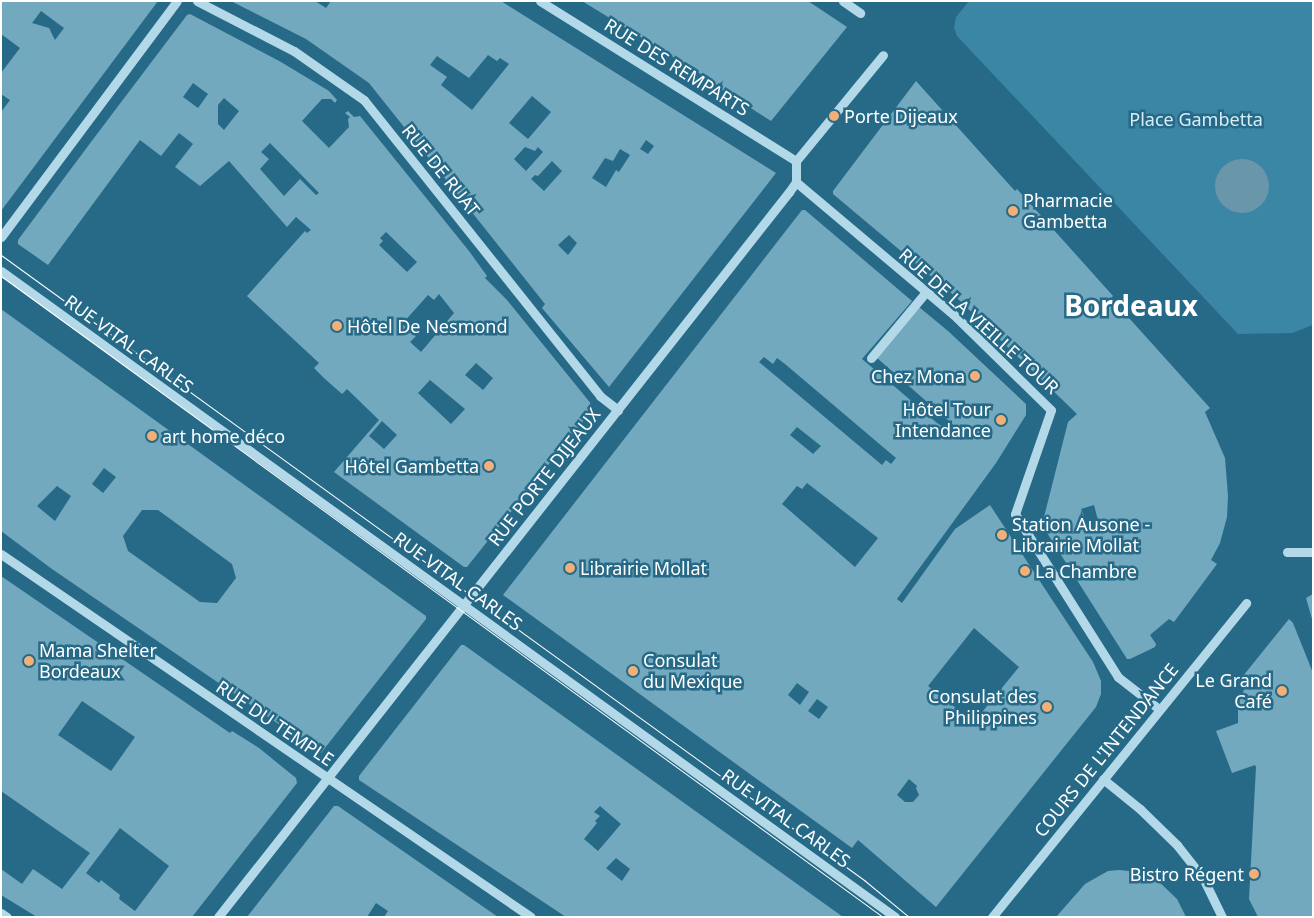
<!DOCTYPE html>
<meta charset="utf-8">
<style>
body{margin:0}
#map{position:relative;width:1314px;height:918px;overflow:hidden;background:#266a88;font-family:"Noto Sans",sans-serif}
div>[style]{position:absolute}
[style*='--x']{left:calc(var(--x)*1px);top:calc(var(--y)*1px);width:calc(var(--w)*1px);rotate:calc(var(--a)*1deg)}
.green>*{inset:0;background:#3b86a4}
.water>*{inset:0;background:#6a96a9}
.round{border-radius:50%}
.building>*{inset:0;background:#73a9bf}
.minor>*{height:9px;margin:-4.5px;padding:0 4.5px;transform-origin:4.5px;border-radius:4.5px;background:#b3d9e9}
.tram>*{height:1px;margin:-0.5px;padding:0 0.5px;transform-origin:0.5px;border-radius:0.5px;background:#fff}
.dots>*{width:14px;height:14px;translate:-50% -50%;box-sizing:border-box;border:2px solid #266a88;border-radius:50%}
span{translate:-50% -50%;white-space:nowrap;text-align:center;line-height:1.15;-webkit-text-stroke:5px #266a88;paint-order:stroke}
.street-label{font-size:18px;color:#fff}
.poi-label{font-size:18px;color:#fff}
.left{translate:0 -50%;text-align:left}
.right{translate:-100% -50%;text-align:right}
.park-label{font-size:18px;color:#d6edf7}
.town-label{font-size:28px;color:#fff;font-weight:700}
.frame{position:absolute;inset:0;border:2px solid #fff;pointer-events:none}
</style>
<div id="map">
<div class="green">
<i style="clip-path:polygon(969px 1px,1313px 1px,1313px 325px,1292px 333px,1238px 334px,957px 36px,954px 28px,956px 17px)"></i>
</div>
<div class="water">
<i class="round" style="left:1215px;top:159px;width:54px;height:54px"></i>
</div>
<div class="building">
<i style="clip-path:polygon(evenodd,1px 1px,158px 1px,1px 211px,1px 112px,10px 100px,1px 94px,1px 73px,20px 48px,1px 34px,1px 1px,41px 11px,64px 28px,55px 40px,49px 28px,32px 23px,41px 11px)"></i>
<i style="clip-path:polygon(evenodd,231px 1px,315px 1px,326px 8px,331px 1px,501px 1px,776px 173px,609px 387px,542px 308px,545px 304px,369px 83px,306px 39px,231px 1px,488px 55px,497px 61px,500px 58px,509px 64px,472px 110px,441px 85px,447px 77px,430px 65px,437px 56px,469px 78px,488px 55px,231px 1px,532px 96px,551px 112px,528px 139px,509px 123px,532px 96px,231px 1px,646px 140px,654px 146px,648px 154px,640px 149px,646px 140px,231px 1px,525px 147px,535px 151px,538px 147px,543px 152px,526px 171px,514px 159px,525px 147px,231px 1px,620px 149px,630px 155px,619px 172px,616px 170px,606px 187px,592px 178px,605px 158px,613px 161px,620px 149px,231px 1px,552px 161px,562px 171px,544px 191px,531px 179px,535px 175px,538px 176px,552px 161px,231px 1px,569px 235px,577px 243px,568px 255px,558px 245px,569px 235px)"></i>
<i style="clip-path:polygon(582px 1px,808px 1px,847px 27px,771px 121px,708px 81px,709px 79px)"></i>
<i style="clip-path:polygon(evenodd,190px 14px,281px 62px,329px 91px,337px 100px,335px 103px,331px 99px,322px 99px,302px 121px,329px 148px,349px 127px,348px 119px,350px 117px,345px 113px,348px 111px,354px 117px,360px 116px,469px 251px,487px 276px,485px 278px,507px 300px,592px 405px,592px 410px,467px 567px,464px 567px,334px 472px,379px 420px,347px 389px,342px 394px,325px 379px,314px 368px,319px 363px,247px 296px,305px 231px,307px 233px,311px 230px,296px 217px,287px 227px,229px 161px,200px 186px,175px 167px,193px 144px,179px 133px,161px 156px,140px 140px,48px 265px,18px 244px,18px 240px,91px 142px,187px 15px,190px 14px,193px 83px,208px 94px,198px 108px,183px 97px,193px 83px,190px 14px,224px 98px,239px 111px,224px 130px,218px 124px,218px 105px,224px 98px,190px 14px,270px 143px,319px 193px,316px 195px,300px 179px,284px 196px,260px 169px,269px 159px,261px 152px,270px 143px,190px 14px,386px 232px,417px 262px,407px 272px,379px 245px,383px 241px,380px 238px,386px 232px,190px 14px,439px 294px,454px 313px,421px 352px,410px 342px,416px 336px,402px 324px,428px 295px,434px 300px,439px 294px,190px 14px,476px 363px,493px 378px,483px 390px,465px 375px,476px 363px,190px 14px,430px 380px,465px 409px,451px 424px,418px 393px,430px 380px,190px 14px,382px 421px,397px 435px,384px 449px,369px 436px,382px 421px)"></i>
<i style="clip-path:polygon(evenodd,916px 81px,1015px 191px,1017px 189px,1079px 258px,1113px 296px,1111px 298px,1210px 408px,1205px 412px,1225px 458px,1228px 496px,1227px 517px,1220px 543px,1211px 560px,1217px 564px,1174px 622px,1169px 619px,1150px 635px,1156px 644px,1155px 647px,1130px 659px,1127px 659px,1042px 525px,1068px 422px,1077px 414px,957px 298px,833px 194px,833px 191px,916px 81px,1094px 505px,1099px 524px,1089px 528px,1081px 509px,1094px 505px)"></i>
<i style="clip-path:polygon(evenodd,802px 210px,805px 210px,912px 301px,862px 359px,887px 380px,937px 423px,953px 434px,958px 429px,877px 358px,919px 307px,948px 331px,1026px 404px,1026px 415px,996px 463px,897px 599px,902px 603px,955px 529px,990px 505px,1093px 662px,1101px 681px,1101px 694px,1096px 707px,936px 907px,858px 840px,852px 848px,503px 595px,802px 210px,764px 357px,773px 364px,777px 358px,785px 364px,896px 458px,891px 464px,886px 460px,882px 465px,759px 362px,764px 357px,802px 210px,797px 427px,821px 446px,813px 454px,790px 435px,797px 427px,802px 210px,807px 483px,878px 538px,855px 567px,782px 504px,797px 486px,802px 489px,807px 483px,802px 210px,974px 628px,1019px 667px,974px 722px,928px 686px,974px 628px,802px 210px,797px 683px,809px 692px,800px 705px,788px 695px,797px 683px,802px 210px,817px 699px,828px 707px,819px 719px,808px 711px,817px 699px,802px 210px,909px 779px,917px 786px,916px 788px,919px 795px,913px 802px,905px 802px,897px 795px,909px 779px)"></i>
<i style="clip-path:polygon(evenodd,1px 309px,426px 616px,426px 619px,321px 753px,52px 569px,1px 531px,1px 309px,104px 468px,116px 477px,103px 493px,92px 484px,104px 468px,1px 309px,57px 486px,71px 496px,55px 521px,37px 506px,57px 486px,1px 309px,142px 510px,158px 510px,232px 564px,236px 578px,217px 603px,200px 602px,128px 551px,123px 536px,142px 510px)"></i>
<i style="clip-path:polygon(evenodd,1px 576px,230px 733px,232px 731px,259px 748px,296px 778px,297px 783px,192px 917px,37px 917px,1px 895px,1px 869px,22px 884px,33px 869px,62px 889px,90px 853px,1px 791px,1px 576px,82px 701px,135px 737px,111px 771px,58px 735px,82px 701px,1px 576px,120px 828px,169px 866px,135px 911px,119px 899px,120px 895px,101px 880px,99px 883px,86px 873px,120px 828px)"></i>
<i style="clip-path:polygon(1313px 594px,1313px 619px,1312px 619px,1306px 598px)"></i>
<i style="clip-path:polygon(1289px 619px,1293px 623px,1313px 673px,1313px 917px,1258px 917px,1249px 899px,1256px 767px,1255px 765px,1232px 773px,1216px 731px,1238px 723px,1238px 704px,1248px 680px,1243px 676px)"></i>
<i style="clip-path:polygon(evenodd,461px 645px,464px 645px,843px 917px,566px 917px,359px 780px,359px 776px,461px 645px,600px 806px,621px 824px,598px 851px,584px 839px,597px 823px,595px 821px,600px 816px,594px 812px,600px 806px,461px 645px,616px 858px,630px 869px,622px 881px,606px 868px,616px 858px)"></i>
<i style="clip-path:polygon(334px 806px,338px 806px,498px 917px,384px 917px,388px 911px,376px 903px,367px 917px,247px 917px)"></i>
<i style="clip-path:polygon(1119px 870px,1139px 872px,1155px 878px,1177px 899px,1186px 917px,1056px 917px,1085px 884px,1108px 871px)"></i>
</div>
<div class="minor">
<i style="--x:197;--y:1;--w:109;--a:27.3"></i>
<i style="--x:294;--y:51;--w:85;--a:35"></i>
<i style="--x:364;--y:100;--w:379;--a:51.4"></i>
<i style="--x:600;--y:396;--w:23;--a:38"></i>
<i style="--x:540;--y:1;--w:302;--a:32"></i>
<i style="--x:843;--y:1;--w:21;--a:35"></i>
<i style="--x:796;--y:182;--w:205;--a:40.1"></i>
<i style="--x:953;--y:314;--w:137;--a:44.4"></i>
<i style="--x:1051;--y:410;--w:110;--a:109.1"></i>
<i style="--x:1015;--y:514;--w:193;--a:57.7"></i>
<i style="--x:1118;--y:677;--w:52;--a:38"></i>
<i style="--x:1;--y:237;--w:294;--a:-53.3"></i>
<i style="--x:1;--y:271;--w:1103;--a:35.85"></i>
<i style="--x:871;--y:358;--w:86;--a:-50.2"></i>
<i style="--x:1287;--y:552;--w:26;--a:0"></i>
<i style="--x:1;--y:554;--w:642;--a:34.41"></i>
<i style="--x:1103;--y:779;--w:48;--a:39"></i>
<i style="--x:1140;--y:809;--w:52;--a:44.2"></i>
<i style="--x:1177;--y:845;--w:42;--a:51.8"></i>
<i style="--x:1203;--y:878;--w:43;--a:64"></i>
<i style="--x:1;--y:913;--w:7;--a:34"></i>
<i style="--x:218;--y:917;--w:923;--a:-51.78"></i>
<i style="--x:789;--y:192;--w:12;--a:-55"></i>
<i style="--x:796;--y:182;--w:21;--a:-90"></i>
<i style="--x:796;--y:161;--w:137;--a:-50.6"></i>
<i style="--x:992;--y:917;--w:404;--a:-51"></i>
</div>
<div class="tram">
<i style="--x:1;--y:255;--w:1066;--a:35.91"></i>
<i style="--x:864;--y:880;--w:58;--a:39.4"></i>
<i style="--x:1;--y:276;--w:1090;--a:36.01"></i>
</div>
<div class="dots">
<i style="left:834px;top:116px;background:#f2b078"></i>
<i style="left:1013px;top:211px;background:#f2b078"></i>
<i style="left:337px;top:326px;background:#f2b078"></i>
<i style="left:975px;top:376px;background:#f2b078"></i>
<i style="left:1001px;top:420px;background:#f2b078"></i>
<i style="left:152px;top:436px;background:#f2b078"></i>
<i style="left:489px;top:466px;background:#f2b078"></i>
<i style="left:1002px;top:535px;background:#f2b078"></i>
<i style="left:570px;top:568px;background:#f2b078"></i>
<i style="left:1025px;top:571px;background:#f2b078"></i>
<i style="left:29px;top:661px;background:#f2b078"></i>
<i style="left:633px;top:671px;background:#f2b078"></i>
<i style="left:1282px;top:691px;background:#f2b078"></i>
<i style="left:1047px;top:707px;background:#f2b078"></i>
<i style="left:1254px;top:874px;background:#f2b078"></i>
</div>
<div class="street-label">
<span style="left:677px;top:67px;rotate:32deg">RUE DES REMPARTS</span>
<span style="left:441px;top:170px;rotate:51deg">RUE DE RUAT</span>
<span style="left:979px;top:321px;rotate:42deg">RUE DE LA VIEILLE TOUR</span>
<span style="left:129px;top:344px;rotate:36deg">RUE VITAL CARLES</span>
<span style="left:544px;top:477px;rotate:-52deg">RUE PORTE DIJEAUX</span>
<span style="left:458px;top:581px;rotate:36deg">RUE VITAL CARLES</span>
<span style="left:275px;top:723px;rotate:34deg">RUE DU TEMPLE</span>
<span style="left:1106px;top:750px;rotate:-51deg">COURS DE L'INTENDANCE</span>
<span style="left:786px;top:818px;rotate:36deg">RUE VITAL CARLES</span>
</div>
<div class="poi-label">
<span class="left" style="left:844px;top:116px">Porte Dijeaux</span>
<span class="left" style="left:1023px;top:211px">Pharmacie<br>Gambetta</span>
<span class="left" style="left:347px;top:326px">Hôtel De Nesmond</span>
<span class="right" style="left:965px;top:376px">Chez Mona</span>
<span class="right" style="left:991px;top:420px">Hôtel Tour<br>Intendance</span>
<span class="left" style="left:162px;top:436px">art home déco</span>
<span class="right" style="left:479px;top:466px">Hôtel Gambetta</span>
<span class="left" style="left:1012px;top:535px">Station Ausone -<br>Librairie Mollat</span>
<span class="left" style="left:580px;top:568px">Librairie Mollat</span>
<span class="left" style="left:1035px;top:571px">La Chambre</span>
<span class="left" style="left:39px;top:661px">Mama Shelter<br>Bordeaux</span>
<span class="left" style="left:643px;top:671px">Consulat<br>du Mexique</span>
<span class="right" style="left:1272px;top:691px">Le Grand<br>Café</span>
<span class="right" style="left:1037px;top:707px">Consulat des<br>Philippines</span>
<span class="right" style="left:1244px;top:874px">Bistro Régent</span>
</div>
<div class="park-label">
<span style="left:1196px;top:119px">Place Gambetta</span>
</div>
<div class="town-label">
<span style="left:1131px;top:305px">Bordeaux</span>
</div>
<div class="frame"></div>
</div>
